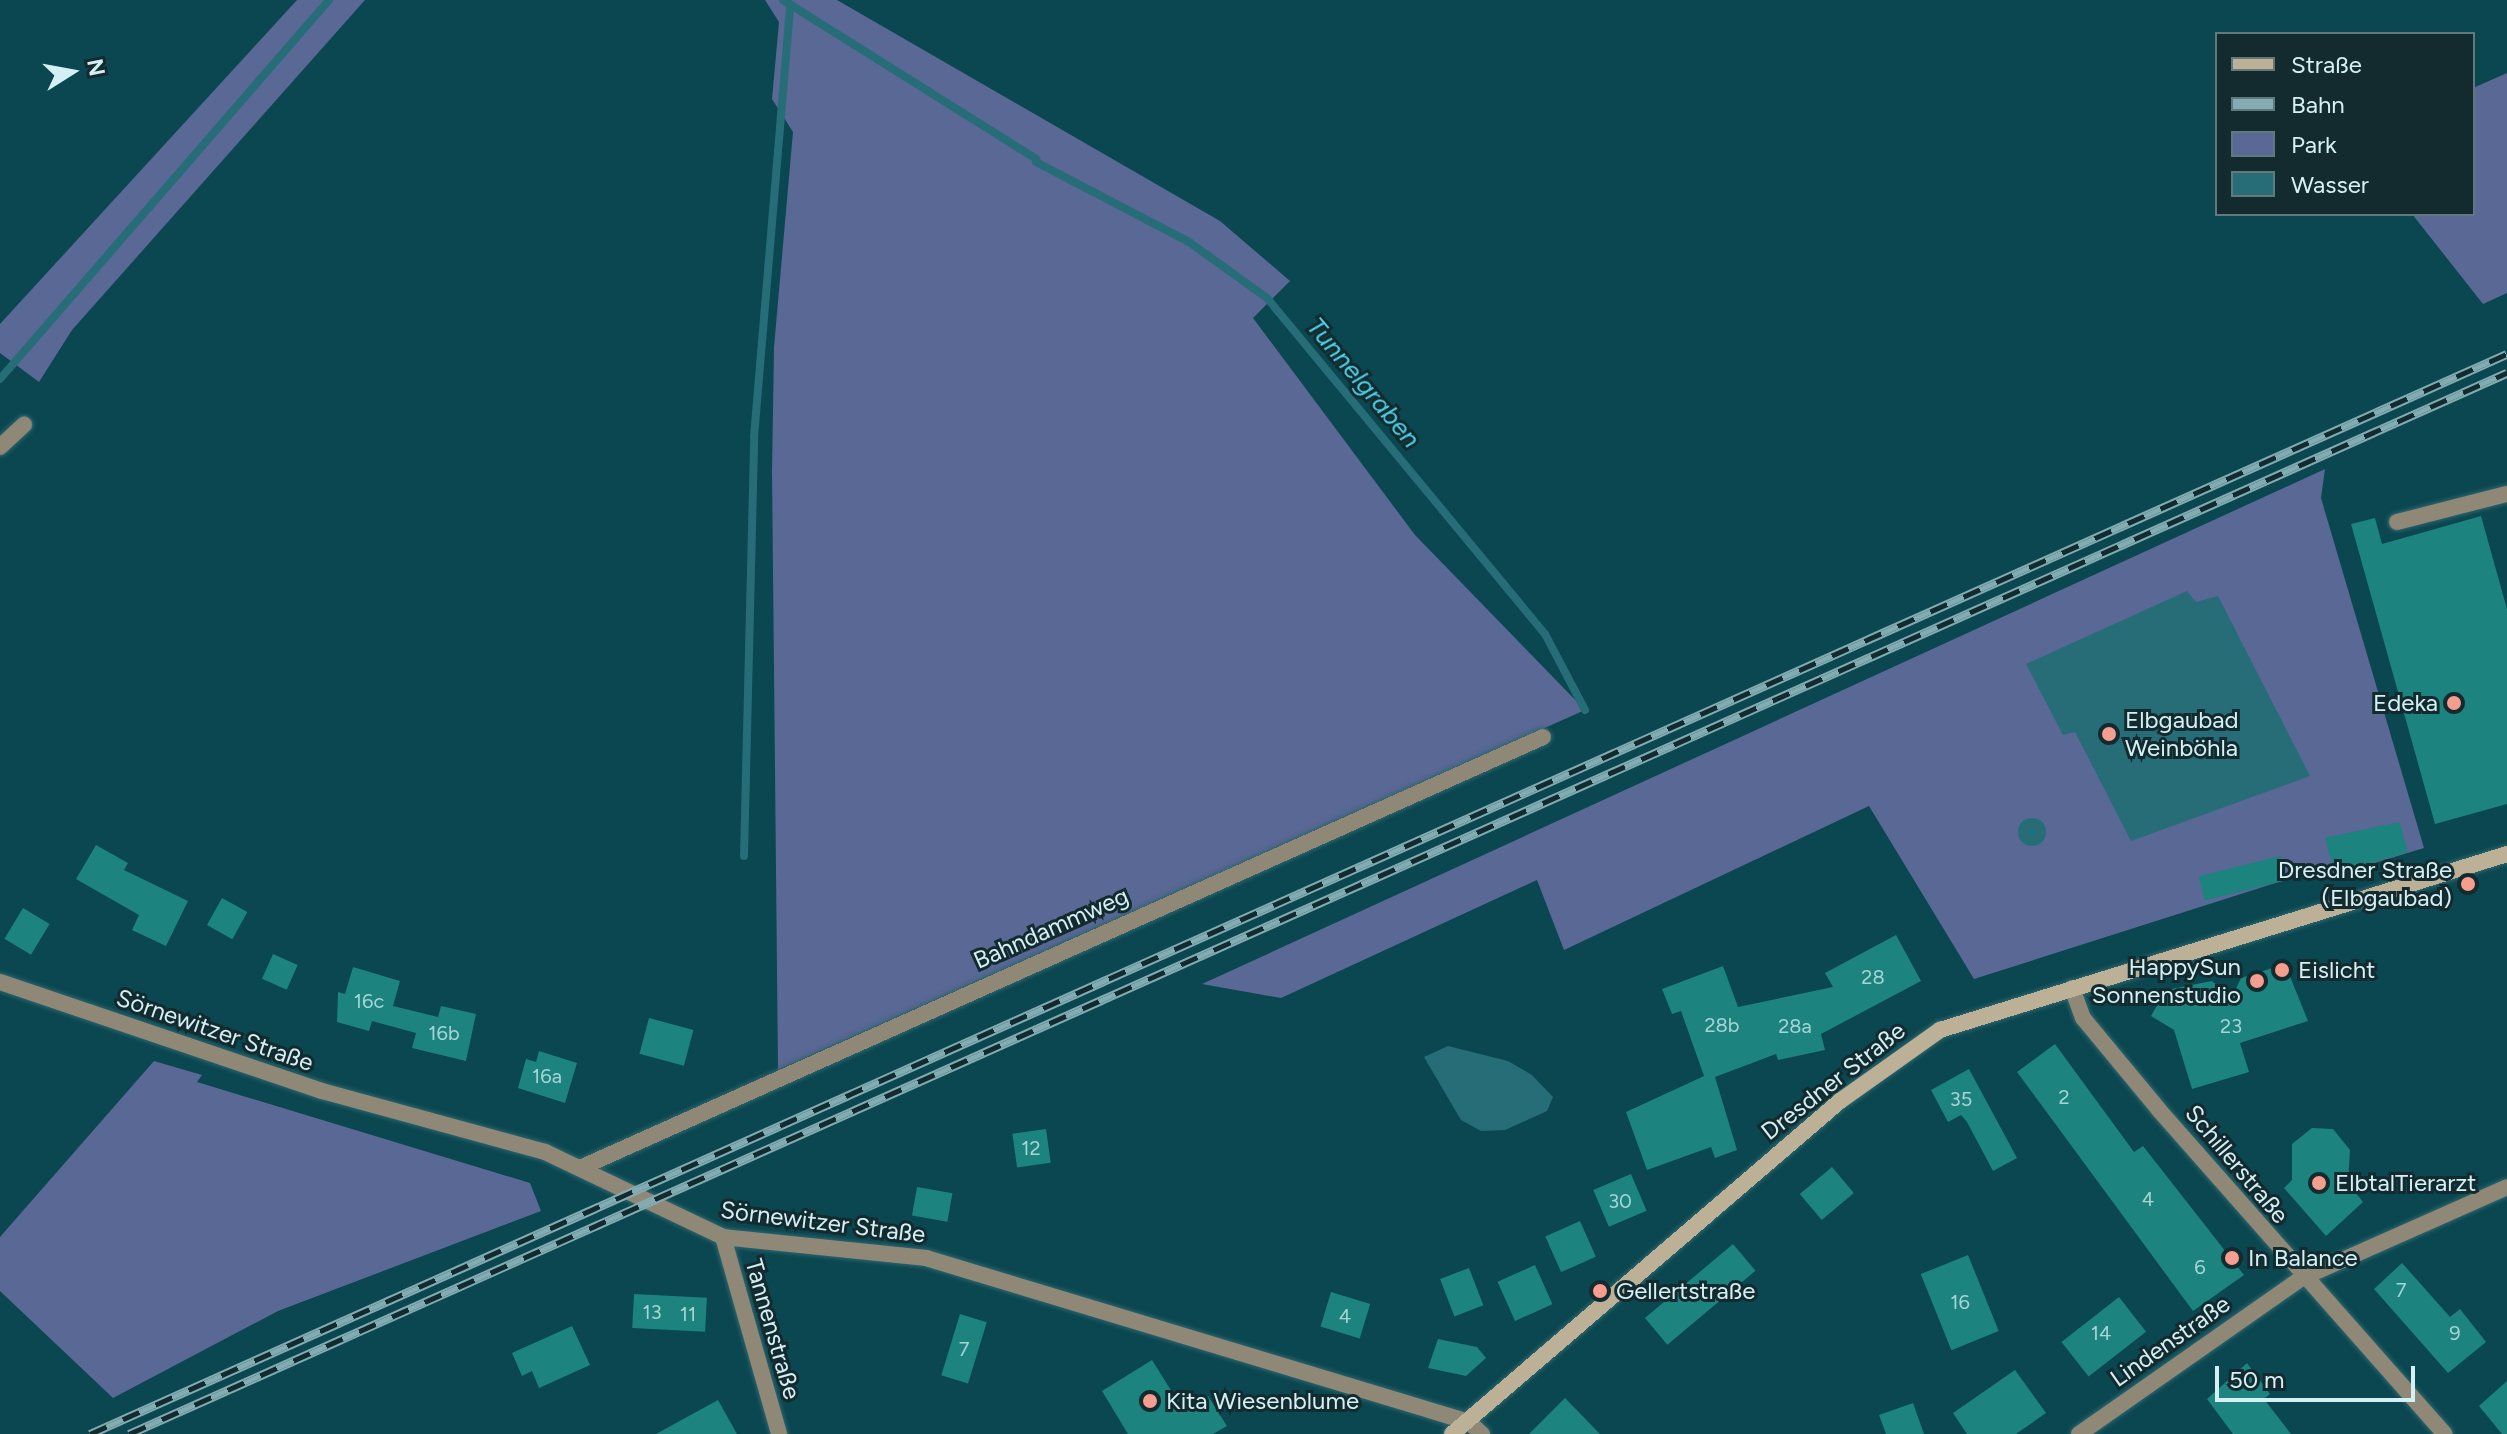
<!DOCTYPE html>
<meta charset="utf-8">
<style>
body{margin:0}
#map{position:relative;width:2507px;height:1434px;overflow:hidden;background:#0b4750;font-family:Figtree,sans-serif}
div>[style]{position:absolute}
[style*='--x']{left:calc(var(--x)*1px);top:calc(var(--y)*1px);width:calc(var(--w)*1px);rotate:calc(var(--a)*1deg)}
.green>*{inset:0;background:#596895}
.water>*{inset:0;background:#266d78}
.round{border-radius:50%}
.stream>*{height:8px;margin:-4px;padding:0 4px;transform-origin:4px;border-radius:4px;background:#266d78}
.building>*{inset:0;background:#1c837e;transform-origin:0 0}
.roads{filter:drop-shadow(0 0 2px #2f656e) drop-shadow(0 0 2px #2f656e)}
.service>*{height:16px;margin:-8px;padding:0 8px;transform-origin:8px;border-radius:8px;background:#8f8877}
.minor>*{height:16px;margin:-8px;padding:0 8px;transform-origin:8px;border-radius:8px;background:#8f8877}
.secondary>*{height:16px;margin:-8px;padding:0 8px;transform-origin:8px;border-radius:8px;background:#bcb196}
.rail>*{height:9px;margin-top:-4.5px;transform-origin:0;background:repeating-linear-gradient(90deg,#132a2e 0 18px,#83abb2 0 36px);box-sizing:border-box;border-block:2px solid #83abb2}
.dots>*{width:22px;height:22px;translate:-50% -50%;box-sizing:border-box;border:4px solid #132a2e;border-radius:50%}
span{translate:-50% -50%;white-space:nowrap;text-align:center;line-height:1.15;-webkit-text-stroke:6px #132a2e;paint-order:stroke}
.number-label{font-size:20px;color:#a7d5d7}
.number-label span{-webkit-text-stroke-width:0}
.poi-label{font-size:24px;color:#d5f0f5}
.right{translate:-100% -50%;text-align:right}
.left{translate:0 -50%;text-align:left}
.street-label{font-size:24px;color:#d5f0f5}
.water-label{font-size:26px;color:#4bd3e9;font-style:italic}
.legend{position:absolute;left:2215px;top:32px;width:260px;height:184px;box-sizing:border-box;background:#132a2e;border:2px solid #61797e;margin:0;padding:10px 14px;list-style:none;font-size:24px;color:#d5f0f5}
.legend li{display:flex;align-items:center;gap:16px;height:40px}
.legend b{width:40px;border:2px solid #61797e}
.north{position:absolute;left:32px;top:32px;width:80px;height:80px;-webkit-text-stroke:6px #132a2e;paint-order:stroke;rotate:79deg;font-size:22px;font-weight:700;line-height:32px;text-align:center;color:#d5f0f5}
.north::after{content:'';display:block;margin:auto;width:28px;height:36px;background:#d5f0f5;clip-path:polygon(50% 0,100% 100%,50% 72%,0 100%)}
.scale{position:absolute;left:2215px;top:1366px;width:200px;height:36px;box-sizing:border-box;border:4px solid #d5f0f5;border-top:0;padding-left:10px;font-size:24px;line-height:28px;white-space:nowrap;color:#d5f0f5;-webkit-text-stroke:6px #132a2e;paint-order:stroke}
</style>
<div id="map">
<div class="green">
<i style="clip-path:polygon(297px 0,365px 0,72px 330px,39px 382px,0 353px,0 324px)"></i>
<i style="clip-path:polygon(765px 0,837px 0,1220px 221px,1290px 281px,1253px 318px,1415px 535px,1585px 710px,778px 1070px,772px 472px,774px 347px,793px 132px,772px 99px,779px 22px)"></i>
<i style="clip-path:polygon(2507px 73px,2507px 293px,2483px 304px,2412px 214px,2473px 214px,2473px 88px)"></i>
<i style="clip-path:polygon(2325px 469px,2321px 498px,2424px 848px,2335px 875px,2326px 867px,1974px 979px,1869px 806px,1564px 950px,1537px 880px,1281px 998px,1202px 984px)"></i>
<i style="clip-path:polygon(154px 1061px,202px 1075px,197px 1082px,530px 1183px,541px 1211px,278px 1311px,113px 1398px,0 1291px,0 1237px)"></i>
</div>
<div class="water">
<i style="clip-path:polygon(2187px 591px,2196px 602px,2218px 596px,2310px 776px,2131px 841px,2075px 732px,2063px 735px,2026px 664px)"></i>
<i class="round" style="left:2018px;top:818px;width:28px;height:28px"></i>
<i style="clip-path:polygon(1448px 1046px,1508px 1061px,1532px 1075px,1553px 1097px,1547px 1111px,1505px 1130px,1481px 1131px,1461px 1120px,1424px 1057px)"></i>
</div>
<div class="stream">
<i style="--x:783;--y:0;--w:299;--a:32.1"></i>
<i style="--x:1036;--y:162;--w:173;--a:27.6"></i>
<i style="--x:1189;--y:242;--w:96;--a:35.7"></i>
<i style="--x:1267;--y:298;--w:436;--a:50.4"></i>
<i style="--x:1545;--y:634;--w:86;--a:62.2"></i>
<i style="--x:0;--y:379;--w:502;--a:-49.04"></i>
<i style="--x:744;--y:856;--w:419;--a:-88.6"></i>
<i style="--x:754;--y:437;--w:434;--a:-85.2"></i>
</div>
<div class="building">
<i style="clip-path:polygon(2481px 516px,2507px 609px,2507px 804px,2435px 824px,2351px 524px,2375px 518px,2382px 544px)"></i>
<i style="clip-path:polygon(2399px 822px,2408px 852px,2335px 874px,2325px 838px)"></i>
<i style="clip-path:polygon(96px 845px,128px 863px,124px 870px,188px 901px,166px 946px,132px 930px,139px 915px,76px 879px)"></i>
<i style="left:2280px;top:856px;width:25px;height:84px;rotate:76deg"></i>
<i style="left:222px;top:898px;width:29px;height:31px;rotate:29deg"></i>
<i style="left:23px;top:908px;width:31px;height:36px;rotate:31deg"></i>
<i style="clip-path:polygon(1896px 935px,1921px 981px,1821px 1034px,1825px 1050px,1778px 1060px,1776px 1054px,1715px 1077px,1737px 1150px,1715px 1158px,1711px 1147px,1647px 1170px,1626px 1112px,1704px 1076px,1681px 1011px,1672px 1014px,1662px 989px,1723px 966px,1738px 1007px,1833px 987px,1825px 973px)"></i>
<i style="left:273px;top:954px;width:27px;height:27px;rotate:24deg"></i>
<i style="clip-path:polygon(2285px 964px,2308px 1021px,2240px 1043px,2249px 1072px,2192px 1089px,2174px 1030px,2151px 1016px,2166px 990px,2212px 981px,2232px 997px,2241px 978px)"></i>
<i style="clip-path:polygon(353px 967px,400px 981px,393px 1006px,438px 1017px,441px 1006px,476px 1014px,466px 1061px,412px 1048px,416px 1033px,372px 1021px,369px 1031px,337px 1022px,338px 992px,345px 994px)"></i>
<i style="left:649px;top:1018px;width:46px;height:37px;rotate:15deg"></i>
<i style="clip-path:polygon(2055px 1044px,2134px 1152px,2143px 1146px,2244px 1275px,2193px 1311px,2017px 1072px)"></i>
<i style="clip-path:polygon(539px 1051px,577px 1063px,565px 1103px,518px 1088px,526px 1059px,536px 1062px)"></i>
<i style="clip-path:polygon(1969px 1069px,2017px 1158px,1993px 1171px,1967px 1122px,1961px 1115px,1948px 1122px,1931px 1090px)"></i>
<i style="clip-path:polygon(2312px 1128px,2333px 1129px,2350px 1150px,2348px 1183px,2363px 1202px,2326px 1236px,2284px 1188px,2292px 1180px,2292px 1144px)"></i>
<i style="left:1046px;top:1129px;width:34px;height:34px;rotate:82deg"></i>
<i style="left:1832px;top:1167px;width:34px;height:42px;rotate:50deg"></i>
<i style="left:1631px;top:1174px;width:40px;height:41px;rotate:67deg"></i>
<i style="left:917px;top:1187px;width:36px;height:29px;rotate:10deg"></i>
<i style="left:1580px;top:1221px;width:39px;height:38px;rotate:66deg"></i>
<i style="left:1733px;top:1244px;width:35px;height:115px;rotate:50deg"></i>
<i style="left:1968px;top:1255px;width:82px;height:51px;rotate:68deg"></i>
<i style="clip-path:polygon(2402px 1263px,2450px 1317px,2460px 1309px,2486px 1342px,2448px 1373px,2374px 1289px)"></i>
<i style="left:1535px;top:1265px;width:43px;height:41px;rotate:66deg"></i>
<i style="left:1469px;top:1268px;width:40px;height:31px;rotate:69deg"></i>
<i style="left:1331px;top:1292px;width:41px;height:36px;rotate:17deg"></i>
<i style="left:634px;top:1294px;width:73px;height:34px;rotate:3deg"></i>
<i style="left:2119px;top:1297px;width:44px;height:73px;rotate:52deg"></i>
<i style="left:960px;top:1314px;width:28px;height:64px;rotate:17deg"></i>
<i style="clip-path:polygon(572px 1326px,590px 1365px,539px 1388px,532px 1371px,522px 1376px,512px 1353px)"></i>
<i style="clip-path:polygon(1438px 1339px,1477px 1347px,1486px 1358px,1466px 1376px,1428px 1368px)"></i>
<i style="clip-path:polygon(1152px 1360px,1184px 1411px,1208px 1396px,1227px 1426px,1213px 1434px,1128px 1434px,1102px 1391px)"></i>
<i style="clip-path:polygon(2247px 1363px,2270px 1394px,2264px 1399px,2291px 1434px,2233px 1434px,2207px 1399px)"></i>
<i style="clip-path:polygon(2015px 1370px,2046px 1413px,2016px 1434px,1967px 1434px,1953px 1413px)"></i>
<i style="clip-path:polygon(2507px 1381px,2507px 1434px,2502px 1434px,2479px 1406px)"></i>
<i style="clip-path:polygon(1565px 1398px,1600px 1434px,1529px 1434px)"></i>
<i style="clip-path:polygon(718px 1400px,737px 1434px,656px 1434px)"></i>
<i style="clip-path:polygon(1913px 1403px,1924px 1434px,1886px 1434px,1879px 1415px)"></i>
</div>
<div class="roads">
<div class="service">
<i style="--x:0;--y:447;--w:33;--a:-43"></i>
<i style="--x:2397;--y:522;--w:114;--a:-14.3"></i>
<i style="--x:580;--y:1168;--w:1055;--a:-24.11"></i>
<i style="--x:2302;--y:1278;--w:224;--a:-23.9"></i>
</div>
<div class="minor">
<i style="--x:0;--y:982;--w:340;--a:18.7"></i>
<i style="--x:322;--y:1091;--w:231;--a:15.3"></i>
<i style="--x:545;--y:1152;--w:197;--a:25.5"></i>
<i style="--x:723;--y:1237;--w:204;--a:5.9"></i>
<i style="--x:926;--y:1258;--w:567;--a:16.81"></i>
<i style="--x:1469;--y:1422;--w:18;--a:43"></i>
<i style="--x:2072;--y:988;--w:32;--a:70"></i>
<i style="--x:2083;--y:1018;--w:119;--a:50.4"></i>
<i style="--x:2159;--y:1110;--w:432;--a:48.6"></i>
<i style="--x:723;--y:1237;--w:205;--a:74.1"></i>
<i style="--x:2079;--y:1434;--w:272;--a:-35"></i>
</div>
<div class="secondary">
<i style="--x:1452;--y:1434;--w:511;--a:-40.64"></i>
<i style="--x:1840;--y:1101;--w:123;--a:-35.4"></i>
<i style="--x:1940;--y:1030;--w:594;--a:-17.24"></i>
</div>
</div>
<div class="rail">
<i style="--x:90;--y:1434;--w:2647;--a:-24.08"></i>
<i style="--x:129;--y:1434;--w:2604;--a:-24.05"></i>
</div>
<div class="dots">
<i style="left:2454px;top:703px;background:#f59d8e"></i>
<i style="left:2109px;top:734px;background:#f59d8e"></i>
<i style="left:2468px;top:884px;background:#f59d8e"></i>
<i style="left:2282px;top:970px;background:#f59d8e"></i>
<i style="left:2257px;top:981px;background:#f59d8e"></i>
<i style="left:2319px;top:1183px;background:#f59d8e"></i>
<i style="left:2232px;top:1258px;background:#f59d8e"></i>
<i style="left:1600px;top:1291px;background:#f59d8e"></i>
<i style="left:1150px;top:1401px;background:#f59d8e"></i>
</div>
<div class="number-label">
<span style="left:1873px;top:977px">28</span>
<span style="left:369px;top:1001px">16c</span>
<span style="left:1722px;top:1025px">28b</span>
<span style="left:1795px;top:1026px">28a</span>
<span style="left:2231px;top:1026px">23</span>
<span style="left:444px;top:1033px">16b</span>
<span style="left:547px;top:1076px">16a</span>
<span style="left:2064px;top:1097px">2</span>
<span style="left:1961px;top:1099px">35</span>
<span style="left:1031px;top:1148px">12</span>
<span style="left:2148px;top:1199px">4</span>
<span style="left:1620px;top:1201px">30</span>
<span style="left:2200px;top:1267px">6</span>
<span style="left:2401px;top:1290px">7</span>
<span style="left:1960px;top:1302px">16</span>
<span style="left:652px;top:1312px">13</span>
<span style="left:688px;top:1314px">11</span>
<span style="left:1345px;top:1316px">4</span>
<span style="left:2101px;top:1333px">14</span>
<span style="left:2455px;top:1333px">9</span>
<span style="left:964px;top:1349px">7</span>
</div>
<div class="poi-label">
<span class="right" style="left:2438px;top:703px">Edeka</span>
<span class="left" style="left:2125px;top:734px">Elbgaubad<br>Weinböhla</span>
<span class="right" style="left:2452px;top:884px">Dresdner Straße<br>(Elbgaubad)</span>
<span class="right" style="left:2241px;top:981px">HappySun<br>Sonnenstudio</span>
<span class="left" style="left:2298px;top:970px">Eislicht</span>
<span class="left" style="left:2335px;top:1183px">ElbtalTierarzt</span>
<span class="left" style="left:2248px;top:1258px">In Balance</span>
<span class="left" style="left:1616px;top:1291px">Gellertstraße</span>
<span class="left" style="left:1166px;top:1401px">Kita Wiesenblume</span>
</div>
<div class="street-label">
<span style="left:1051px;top:928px;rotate:-24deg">Bahndammweg</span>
<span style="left:215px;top:1030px;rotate:19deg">Sörnewitzer Straße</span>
<span style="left:1833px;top:1081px;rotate:-38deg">Dresdner Straße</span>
<span style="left:2237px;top:1164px;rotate:50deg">Schillerstraße</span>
<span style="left:823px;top:1222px;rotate:7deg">Sörnewitzer Straße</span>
<span style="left:773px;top:1329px;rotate:74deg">Tannenstraße</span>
<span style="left:2170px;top:1341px;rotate:-35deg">Lindenstraße</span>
</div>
<div class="water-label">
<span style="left:1363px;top:383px;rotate:50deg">Tunnelgraben</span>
</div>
<ul class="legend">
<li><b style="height:10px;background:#bcb196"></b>Straße</li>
<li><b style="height:10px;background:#83abb2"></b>Bahn</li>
<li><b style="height:22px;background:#596895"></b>Park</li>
<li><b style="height:22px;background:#266d78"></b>Wasser</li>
</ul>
<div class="north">N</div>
<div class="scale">50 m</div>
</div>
